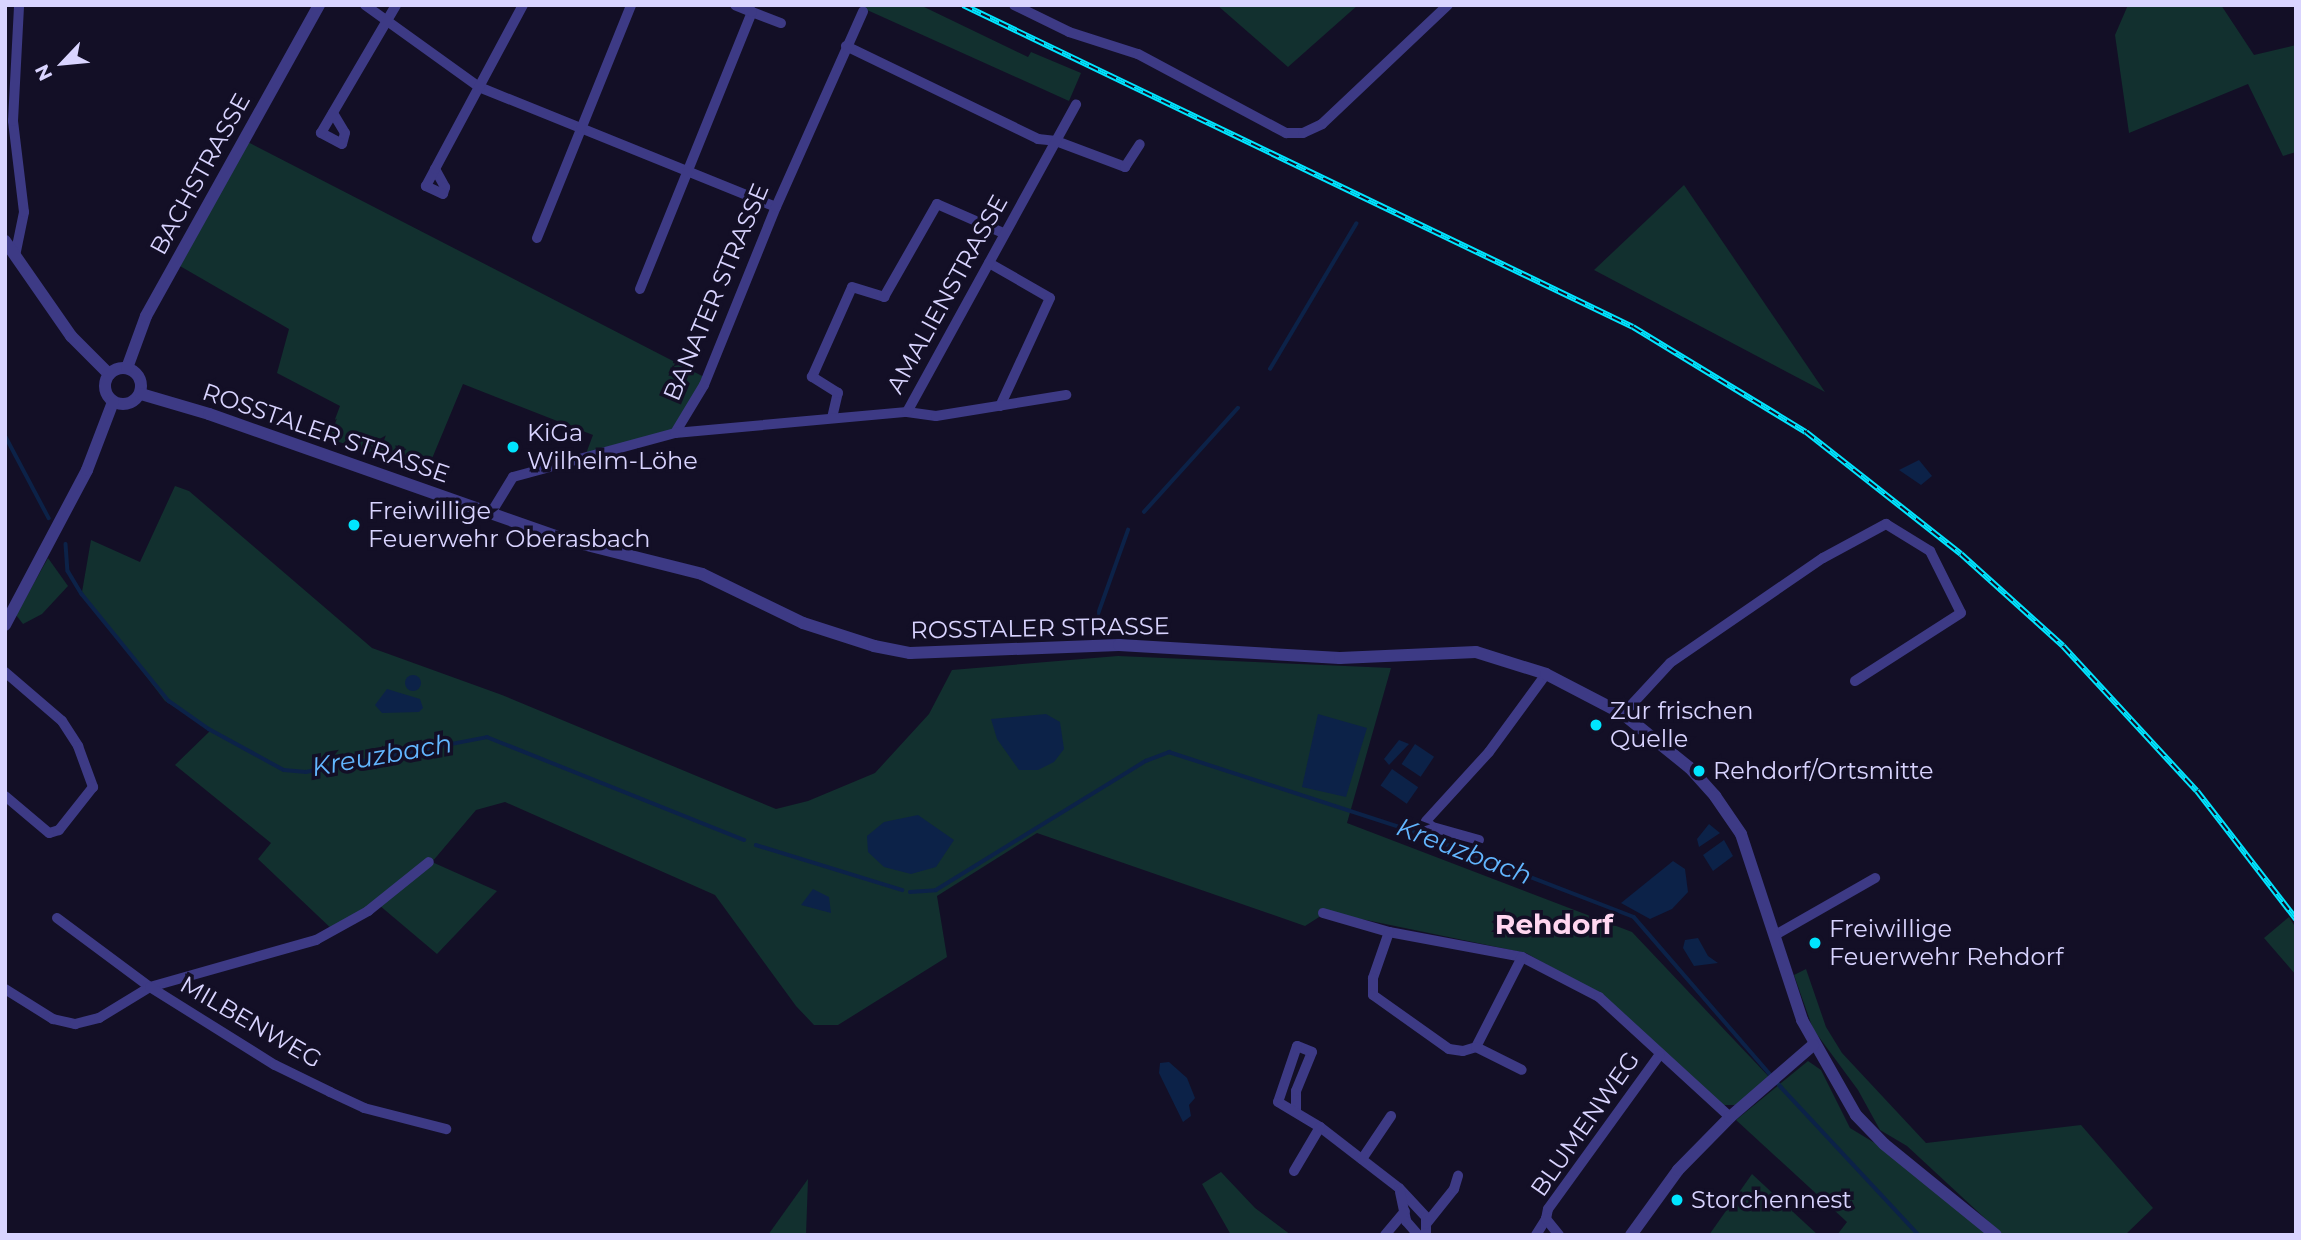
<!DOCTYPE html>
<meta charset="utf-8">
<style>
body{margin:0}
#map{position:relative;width:2301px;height:1240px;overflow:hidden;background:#130f26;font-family:Montserrat,sans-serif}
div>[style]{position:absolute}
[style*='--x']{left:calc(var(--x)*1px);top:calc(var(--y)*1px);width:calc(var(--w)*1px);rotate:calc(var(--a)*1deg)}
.green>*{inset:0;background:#12302f}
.water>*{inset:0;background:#0c2248;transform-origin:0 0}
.round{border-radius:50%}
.stream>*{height:3.5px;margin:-1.75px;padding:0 1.75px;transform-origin:1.75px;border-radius:1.75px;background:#0c2248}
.minor>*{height:10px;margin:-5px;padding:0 5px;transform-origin:5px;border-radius:5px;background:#3d3a85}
.tertiary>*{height:12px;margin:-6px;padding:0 6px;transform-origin:6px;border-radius:6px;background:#3d3a85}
.tertiary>.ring{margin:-6px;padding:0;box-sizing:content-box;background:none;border:12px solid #3d3a85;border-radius:50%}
.rail>*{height:6px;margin-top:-3px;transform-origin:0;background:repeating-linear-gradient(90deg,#130f26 0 10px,#00e5ff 0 20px);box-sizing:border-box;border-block:2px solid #00e5ff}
.dots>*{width:19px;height:19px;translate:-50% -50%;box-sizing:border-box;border:4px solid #130f26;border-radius:50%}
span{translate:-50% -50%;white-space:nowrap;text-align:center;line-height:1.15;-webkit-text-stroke:7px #130f26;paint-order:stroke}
.street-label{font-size:24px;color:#d9d4ff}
.poi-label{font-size:24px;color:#d9d4ff}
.left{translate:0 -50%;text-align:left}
.water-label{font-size:26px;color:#62b6ff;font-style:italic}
.quarter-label{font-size:28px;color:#ffd6f0;font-weight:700}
.frame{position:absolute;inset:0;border:7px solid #d9d4ff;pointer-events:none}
.north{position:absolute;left:28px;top:28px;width:70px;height:70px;-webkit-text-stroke:5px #130f26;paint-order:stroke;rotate:244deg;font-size:19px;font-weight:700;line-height:28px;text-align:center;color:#d9d4ff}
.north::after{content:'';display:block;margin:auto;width:24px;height:32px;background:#d9d4ff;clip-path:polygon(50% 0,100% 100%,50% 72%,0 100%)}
</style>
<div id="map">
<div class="green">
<i style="clip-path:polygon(856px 5px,920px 5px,1028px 57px,1031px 52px,1081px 73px,1069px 101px)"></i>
<i style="clip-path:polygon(1217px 5px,1358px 5px,1288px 67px)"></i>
<i style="clip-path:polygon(2128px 5px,2221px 5px,2254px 55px,2296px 45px,2296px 152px,2283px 156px,2248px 84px,2129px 133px,2115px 35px)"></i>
<i style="clip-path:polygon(244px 140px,706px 378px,671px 438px,584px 459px,593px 435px,463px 384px,426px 473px,328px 438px,340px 406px,277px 373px,289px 329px,173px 262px)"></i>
<i style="clip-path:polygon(1684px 185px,1825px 392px,1594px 270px)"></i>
<i style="clip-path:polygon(175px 486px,189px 491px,372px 648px,502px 695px,776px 809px,808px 801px,875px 773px,929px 714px,952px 670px,1118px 656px,1391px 668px,1347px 823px,1632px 932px,1771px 1079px,1735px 1105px,1720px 1105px,1597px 993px,1526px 953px,1327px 912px,1305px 926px,1037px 833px,937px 896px,947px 957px,838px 1025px,814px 1025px,796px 1006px,715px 895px,505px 802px,476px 810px,432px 862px,497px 891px,437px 954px,379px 905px,336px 933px,258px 859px,271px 843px,175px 765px,211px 730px,165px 701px,82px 592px,91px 540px,140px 562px)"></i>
<i style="clip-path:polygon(48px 558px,68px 586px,42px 614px,23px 624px,16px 615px)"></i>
<i style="clip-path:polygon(2289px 917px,2296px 928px,2296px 975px,2264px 938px)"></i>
<i style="clip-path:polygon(1806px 969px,1826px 1027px,1842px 1053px,1926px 1143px,2081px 1125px,2153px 1208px,2125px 1235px,2003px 1235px,1907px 1146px,1880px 1130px,1858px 1090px,1813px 1029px,1794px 975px)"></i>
<i style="clip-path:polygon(1808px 1061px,1821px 1070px,1850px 1128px,1888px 1151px,1989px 1235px,1837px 1235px,1847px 1222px,1736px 1120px)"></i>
<i style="clip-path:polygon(1221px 1172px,1255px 1208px,1291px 1235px,1231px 1235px,1202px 1184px)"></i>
<i style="clip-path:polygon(1752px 1174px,1818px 1235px,1709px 1235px)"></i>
<i style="clip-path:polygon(808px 1179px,806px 1235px,768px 1235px)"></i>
</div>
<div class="water">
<i style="clip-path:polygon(1919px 460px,1932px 476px,1921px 485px,1899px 470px)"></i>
<i class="round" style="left:405px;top:675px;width:16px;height:16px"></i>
<i style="clip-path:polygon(387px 689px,420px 699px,423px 708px,419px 712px,382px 713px,375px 705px)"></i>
<i style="clip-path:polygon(1046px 714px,1060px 722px,1064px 749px,1054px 762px,1038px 770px,1019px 770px,997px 739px,991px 719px)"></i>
<i style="clip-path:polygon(1318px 714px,1367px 728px,1346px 797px,1302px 787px)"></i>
<i style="clip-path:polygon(1399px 740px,1409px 744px,1389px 765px,1384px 759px)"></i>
<i style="left:1415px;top:744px;width:23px;height:24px;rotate:34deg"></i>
<i style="left:1392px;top:769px;width:32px;height:20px;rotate:35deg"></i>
<i style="clip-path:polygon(918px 815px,954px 840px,936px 867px,911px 874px,884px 867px,868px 852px,867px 836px,884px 822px)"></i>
<i style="clip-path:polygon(1709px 824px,1720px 833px,1699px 847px,1697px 839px)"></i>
<i style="clip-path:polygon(1724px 840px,1733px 856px,1713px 871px,1703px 855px)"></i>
<i style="clip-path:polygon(1673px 861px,1685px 869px,1688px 892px,1672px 909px,1650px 919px,1621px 903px)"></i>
<i style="clip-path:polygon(813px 889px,829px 897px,831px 913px,801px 905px)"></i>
<i style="clip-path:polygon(1698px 938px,1708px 956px,1718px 963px,1694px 966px,1683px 948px,1685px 940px)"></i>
<i style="clip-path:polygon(1169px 1062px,1187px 1078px,1195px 1098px,1189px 1105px,1191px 1116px,1183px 1122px,1159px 1073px,1160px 1063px)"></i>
</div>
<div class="stream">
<i style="--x:1270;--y:369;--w:169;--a:-59.3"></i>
<i style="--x:5;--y:435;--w:94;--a:62.1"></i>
<i style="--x:1144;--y:512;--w:140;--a:-47.9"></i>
<i style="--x:66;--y:544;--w:27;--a:86"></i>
<i style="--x:68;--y:571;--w:27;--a:59"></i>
<i style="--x:82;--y:594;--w:138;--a:50.9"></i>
<i style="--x:169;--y:701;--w:49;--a:35"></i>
<i style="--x:209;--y:729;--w:85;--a:28.7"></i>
<i style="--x:284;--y:770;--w:22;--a:5"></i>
<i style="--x:306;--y:772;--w:184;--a:-10.9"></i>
<i style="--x:487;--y:737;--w:277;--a:21.8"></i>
<i style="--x:1093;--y:628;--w:104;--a:-70.3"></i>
<i style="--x:756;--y:845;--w:153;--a:17.1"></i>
<i style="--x:910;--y:892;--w:26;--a:-4"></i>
<i style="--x:936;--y:890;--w:246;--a:-31.6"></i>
<i style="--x:1146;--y:761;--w:25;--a:-21"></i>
<i style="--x:1169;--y:752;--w:249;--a:18"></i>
<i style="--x:1406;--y:829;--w:244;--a:21.1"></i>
<i style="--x:1634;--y:917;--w:225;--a:49.1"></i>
<i style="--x:1781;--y:1087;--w:202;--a:47"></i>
</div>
<div class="minor">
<i style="--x:365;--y:5;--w:140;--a:35.7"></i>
<i style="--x:479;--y:87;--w:320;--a:22"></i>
<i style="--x:1014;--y:5;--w:61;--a:26.1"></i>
<i style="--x:1069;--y:32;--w:72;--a:17.7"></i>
<i style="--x:1138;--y:54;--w:168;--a:28.1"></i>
<i style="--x:1286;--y:133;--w:17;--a:0"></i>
<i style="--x:1303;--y:133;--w:21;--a:-25"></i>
<i style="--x:1322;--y:124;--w:173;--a:-43.4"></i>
<i style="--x:752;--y:12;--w:31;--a:21"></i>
<i style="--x:846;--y:46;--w:213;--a:25.8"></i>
<i style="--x:1038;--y:139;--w:18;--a:6"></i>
<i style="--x:1056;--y:141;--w:74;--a:20.6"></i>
<i style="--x:1125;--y:167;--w:27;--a:-57"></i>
<i style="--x:333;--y:113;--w:23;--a:59"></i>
<i style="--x:345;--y:133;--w:11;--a:105"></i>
<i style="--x:342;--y:144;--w:24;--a:-152"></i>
<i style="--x:321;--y:133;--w:148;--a:-59.6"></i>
<i style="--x:435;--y:169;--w:21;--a:61"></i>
<i style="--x:445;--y:187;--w:7;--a:106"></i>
<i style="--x:443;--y:194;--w:19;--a:-155"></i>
<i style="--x:426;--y:186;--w:19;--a:-62"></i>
<i style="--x:435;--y:169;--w:186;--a:-61.8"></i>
<i style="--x:537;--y:238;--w:251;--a:-68"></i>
<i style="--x:15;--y:256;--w:45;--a:-78.4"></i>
<i style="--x:24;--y:212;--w:92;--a:-96.9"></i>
<i style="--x:13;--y:121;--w:116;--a:-87"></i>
<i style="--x:989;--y:263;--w:70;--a:29.8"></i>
<i style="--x:1050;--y:298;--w:119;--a:114.8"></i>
<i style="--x:640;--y:289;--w:299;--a:-68"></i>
<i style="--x:752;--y:12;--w:18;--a:-158"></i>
<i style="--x:907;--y:412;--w:29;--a:8"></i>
<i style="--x:936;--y:416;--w:132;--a:-9.2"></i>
<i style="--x:832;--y:418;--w:26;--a:-77"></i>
<i style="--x:838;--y:393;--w:31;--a:-148"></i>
<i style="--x:812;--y:377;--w:98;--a:-66"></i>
<i style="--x:852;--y:287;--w:34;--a:17"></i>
<i style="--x:884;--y:297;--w:107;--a:-60.3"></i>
<i style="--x:937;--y:204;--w:72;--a:23.7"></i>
<i style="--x:675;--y:433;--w:56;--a:-58.9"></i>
<i style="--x:704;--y:385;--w:192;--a:-68"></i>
<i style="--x:776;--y:207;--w:214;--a:-66"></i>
<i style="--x:491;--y:513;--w:42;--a:-58.6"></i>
<i style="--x:513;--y:477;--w:168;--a:-15.2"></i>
<i style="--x:675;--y:433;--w:233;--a:-5.2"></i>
<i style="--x:907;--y:412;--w:351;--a:-61.2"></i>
<i style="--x:5;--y:672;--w:75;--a:40.7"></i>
<i style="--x:62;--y:721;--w:30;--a:57"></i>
<i style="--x:78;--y:746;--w:44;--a:69.9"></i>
<i style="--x:93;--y:787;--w:55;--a:128.3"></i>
<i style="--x:59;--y:830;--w:10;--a:163"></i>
<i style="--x:49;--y:833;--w:57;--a:-139.9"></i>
<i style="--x:1623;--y:714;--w:69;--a:-47.3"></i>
<i style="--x:1670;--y:663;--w:186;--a:-34.5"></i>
<i style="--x:1823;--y:558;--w:72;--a:-28.4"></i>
<i style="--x:1886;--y:524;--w:52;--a:31.5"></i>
<i style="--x:1930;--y:551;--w:69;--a:63.4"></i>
<i style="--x:1961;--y:613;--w:126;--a:147.3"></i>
<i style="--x:1479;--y:840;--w:49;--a:-164.5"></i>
<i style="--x:1432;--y:827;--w:8;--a:-135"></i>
<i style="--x:1426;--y:821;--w:93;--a:-47.6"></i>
<i style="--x:1489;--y:752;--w:97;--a:-53.8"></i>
<i style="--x:1323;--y:913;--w:69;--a:16.1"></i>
<i style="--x:1389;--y:932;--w:135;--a:10.6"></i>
<i style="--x:1522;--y:957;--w:87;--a:27.5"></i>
<i style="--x:1599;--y:997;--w:178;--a:42.5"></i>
<i style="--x:57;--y:918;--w:116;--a:36.6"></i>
<i style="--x:150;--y:987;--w:173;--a:-15.8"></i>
<i style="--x:316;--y:940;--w:60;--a:-29.1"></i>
<i style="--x:368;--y:911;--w:78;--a:-38.8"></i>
<i style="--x:1389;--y:932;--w:49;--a:109.2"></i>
<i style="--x:1373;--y:978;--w:17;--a:90"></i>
<i style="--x:1373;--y:995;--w:93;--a:35.4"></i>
<i style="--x:1449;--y:1049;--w:14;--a:8"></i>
<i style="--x:1463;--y:1051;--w:14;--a:-17"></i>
<i style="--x:1476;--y:1047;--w:101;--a:-62.9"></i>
<i style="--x:1777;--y:934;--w:113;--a:-29.7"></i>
<i style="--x:5;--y:989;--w:57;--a:32"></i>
<i style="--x:53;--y:1019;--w:23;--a:13"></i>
<i style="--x:75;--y:1024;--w:25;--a:-14"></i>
<i style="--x:99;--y:1018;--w:60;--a:-31.3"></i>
<i style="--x:150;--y:987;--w:147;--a:32"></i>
<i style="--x:275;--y:1065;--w:61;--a:26.1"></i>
<i style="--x:330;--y:1092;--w:38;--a:25"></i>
<i style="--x:364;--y:1108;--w:85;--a:14.4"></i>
<i style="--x:1476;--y:1047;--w:51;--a:26.6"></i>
<i style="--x:1296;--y:1111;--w:20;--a:-90"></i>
<i style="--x:1296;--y:1091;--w:42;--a:-67.7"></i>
<i style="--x:1312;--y:1052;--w:16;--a:-158"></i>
<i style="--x:1297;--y:1046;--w:59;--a:108.7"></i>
<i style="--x:1278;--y:1102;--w:49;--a:30.8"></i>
<i style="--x:1320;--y:1127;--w:100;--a:37.7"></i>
<i style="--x:1399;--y:1188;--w:40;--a:47"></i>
<i style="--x:1426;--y:1217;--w:18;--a:90"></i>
<i style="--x:1362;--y:1159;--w:52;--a:-56"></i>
<i style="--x:1294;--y:1171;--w:51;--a:-59.4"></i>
<i style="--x:1400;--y:1192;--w:30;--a:78"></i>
<i style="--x:1406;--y:1221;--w:18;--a:49"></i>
<i style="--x:1426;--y:1224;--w:45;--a:-51.3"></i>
<i style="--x:1454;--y:1189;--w:14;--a:-73"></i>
<i style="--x:1385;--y:1235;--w:31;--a:-50"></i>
<i style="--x:1536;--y:1235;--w:19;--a:-58"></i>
<i style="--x:1559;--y:1235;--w:21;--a:-129"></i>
<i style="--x:1546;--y:1219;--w:10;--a:-79"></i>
<i style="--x:1548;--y:1209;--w:191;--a:-54.1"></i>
</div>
<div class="tertiary">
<i style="--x:5;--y:241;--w:116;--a:55.2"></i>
<i style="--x:71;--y:336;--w:54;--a:45"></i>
<i class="ring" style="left:105px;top:368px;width:24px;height:24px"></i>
<i style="--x:127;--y:368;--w:55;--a:-69.9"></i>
<i style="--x:146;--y:316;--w:356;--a:-60.9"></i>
<i style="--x:141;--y:394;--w:71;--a:16.4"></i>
<i style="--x:209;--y:414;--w:380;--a:19.4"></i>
<i style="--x:567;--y:540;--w:139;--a:14.1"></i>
<i style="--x:702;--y:574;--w:112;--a:25.9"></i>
<i style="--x:803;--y:623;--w:75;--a:17.9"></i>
<i style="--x:874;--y:646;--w:37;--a:11"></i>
<i style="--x:910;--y:653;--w:209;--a:-2.2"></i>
<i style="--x:1119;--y:645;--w:221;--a:3.4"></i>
<i style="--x:1340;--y:658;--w:136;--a:-2.5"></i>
<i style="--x:1476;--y:652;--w:73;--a:17.4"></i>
<i style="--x:1546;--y:674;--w:87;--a:27.5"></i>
<i style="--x:1623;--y:714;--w:86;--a:38.9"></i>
<i style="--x:1690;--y:768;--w:38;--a:48"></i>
<i style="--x:1715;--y:796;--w:46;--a:55.6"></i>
<i style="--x:1741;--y:834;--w:196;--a:71.8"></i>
<i style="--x:1802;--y:1020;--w:109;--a:60.4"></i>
<i style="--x:1856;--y:1115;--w:40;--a:46"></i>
<i style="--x:1884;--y:1144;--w:144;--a:39.1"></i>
<i style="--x:5;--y:625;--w:175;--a:-62.1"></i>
<i style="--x:87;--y:470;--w:73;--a:-69.1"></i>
<i style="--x:1631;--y:1235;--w:80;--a:-54.1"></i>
<i style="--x:1678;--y:1170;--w:74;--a:-45.5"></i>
<i style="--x:1730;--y:1117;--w:110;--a:-40.9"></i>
</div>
<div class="rail">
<i style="--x:963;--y:5;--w:743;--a:25.67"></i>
<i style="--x:1633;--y:327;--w:202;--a:31.3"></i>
<i style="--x:1806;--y:432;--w:197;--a:38.2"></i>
<i style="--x:1961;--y:554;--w:137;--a:42"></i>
<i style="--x:2063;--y:646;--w:197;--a:47.3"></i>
<i style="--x:2197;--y:791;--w:162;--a:52.3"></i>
</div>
<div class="dots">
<i style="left:513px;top:447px;background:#00e5ff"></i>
<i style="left:354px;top:525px;background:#00e5ff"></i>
<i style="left:1596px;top:725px;background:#00e5ff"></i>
<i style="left:1699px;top:771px;background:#00e5ff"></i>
<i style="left:1815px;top:943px;background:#00e5ff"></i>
<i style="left:1677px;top:1200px;background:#00e5ff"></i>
</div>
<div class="street-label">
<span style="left:200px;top:174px;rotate:-61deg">BACHSTRASSE</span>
<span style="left:716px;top:292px;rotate:-67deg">BANATER STRASSE</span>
<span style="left:947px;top:294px;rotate:-61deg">AMALIENSTRASSE</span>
<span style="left:326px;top:433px;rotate:19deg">ROSSTALER STRASSE</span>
<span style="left:1040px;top:628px;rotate:-1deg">ROSSTALER STRASSE</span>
<span style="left:251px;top:1022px;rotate:30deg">MILBENWEG</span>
<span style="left:1585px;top:1124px;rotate:-55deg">BLUMENWEG</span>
</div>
<div class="poi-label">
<span class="left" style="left:527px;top:447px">KiGa<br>Wilhelm-Löhe</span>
<span class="left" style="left:368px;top:525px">Freiwillige<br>Feuerwehr Oberasbach</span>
<span class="left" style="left:1610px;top:725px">Zur frischen<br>Quelle</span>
<span class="left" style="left:1713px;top:771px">Rehdorf/Ortsmitte</span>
<span class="left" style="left:1829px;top:943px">Freiwillige<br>Feuerwehr Rehdorf</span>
<span class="left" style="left:1691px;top:1200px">Storchennest</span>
</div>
<div class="water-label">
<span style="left:382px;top:756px;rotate:-10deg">Kreuzbach</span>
<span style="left:1464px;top:852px;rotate:21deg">Kreuzbach</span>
</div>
<div class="quarter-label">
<span style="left:1554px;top:924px">Rehdorf</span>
</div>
<div class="frame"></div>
<div class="north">N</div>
</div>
